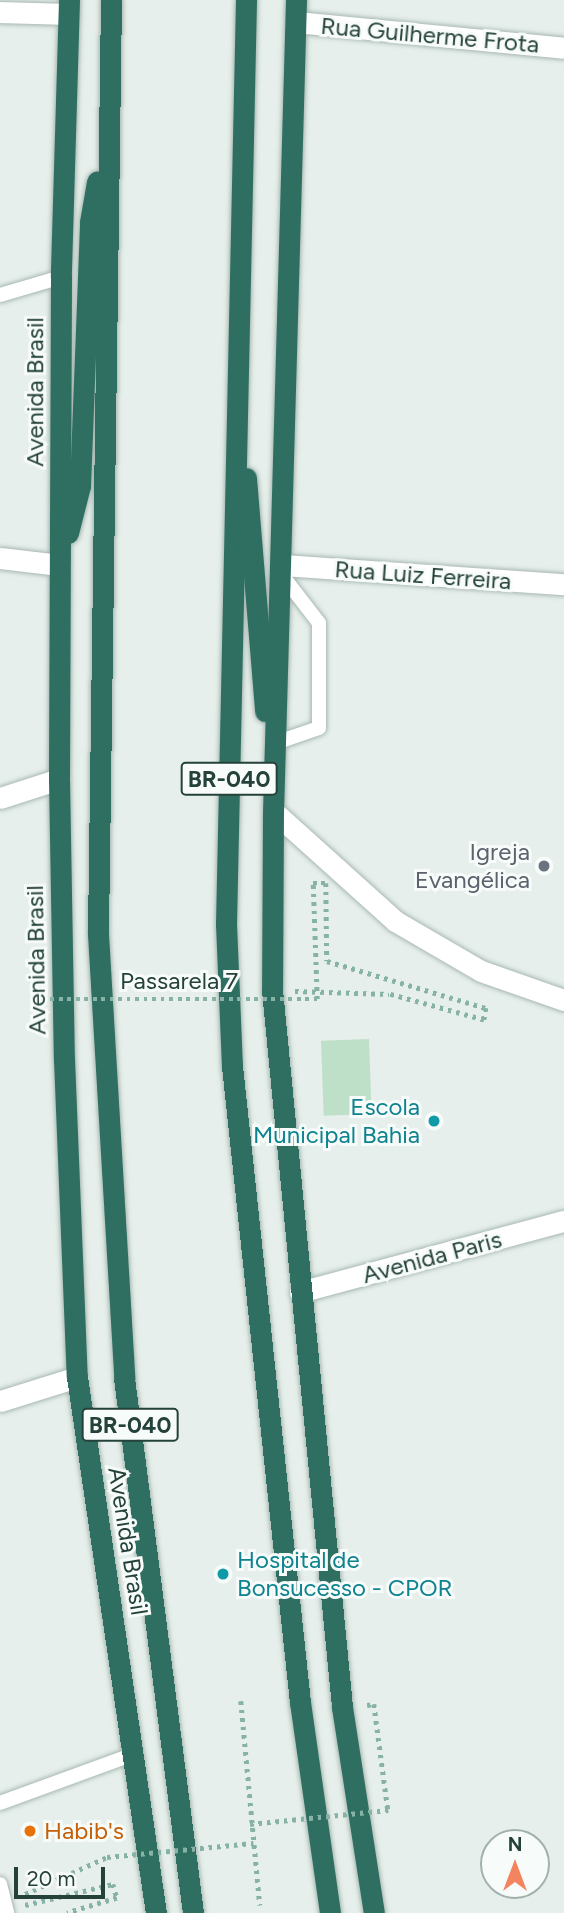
<!DOCTYPE html>
<meta charset="utf-8">
<style>
body{margin:0}
#map{position:relative;width:564px;height:1913px;overflow:hidden;background:#e6efeb;font-family:Figtree,sans-serif}
div>[style]{position:absolute}
[style*='--x']{left:calc(var(--x)*1px);top:calc(var(--y)*1px);width:calc(var(--w)*1px);rotate:calc(var(--a)*1deg)}
.green>*{inset:0;background:#bfe0c8;transform-origin:0 0}
.path>*{height:4.5px;margin-top:-2.25px;transform-origin:0;background:repeating-linear-gradient(90deg,#86b3a5 0 3.5px,transparent 0 8.5px)}
.roads{filter:drop-shadow(0 0 2px #a8b8b2) drop-shadow(0 0 2px #a8b8b2)}
.lane>*{height:14px;margin:-7px;padding:0 7px;transform-origin:7px;border-radius:7px;background:#fff}
.street>*{height:21px;margin:-10.5px;padding:0 10.5px;transform-origin:10.5px;border-radius:10.5px;background:#fff}
.secondary>*{height:21px;margin:-10.5px;padding:0 10.5px;transform-origin:10.5px;border-radius:10.5px;background:#fff}
.highway>*{height:21px;margin:-10.5px;padding:0 10.5px;transform-origin:10.5px;border-radius:10.5px;background:#2f6f62}
.path-bridge>*{height:4.5px;margin-top:-2.25px;transform-origin:0;background:repeating-linear-gradient(90deg,#86b3a5 0 3.5px,transparent 0 8.5px)}
.dots>*{width:19px;height:19px;translate:-50% -50%;box-sizing:border-box;border:4px solid #f7fbf9;border-radius:50%}
span{translate:-50% -50%;white-space:nowrap;text-align:center;line-height:1.15;-webkit-text-stroke:6px #f7fbf9;paint-order:stroke}
.shield-label span{padding:2px 5px;background:#f7fbf9;border:2px solid;border-radius:5px;-webkit-text-stroke-width:0}
.shield-label{font-size:23px;color:#24423a;font-weight:700}
.street-label{font-size:24px;color:#24423a}
.worship-label{font-size:24px;color:#5b616d}
.right{translate:-100% -50%;text-align:right}
.culture-label{font-size:24px;color:#0d838f}
.left{translate:0 -50%;text-align:left}
.food-label{font-size:24px;color:#c56008}
.north{position:absolute;left:480px;top:1829px;width:70px;height:70px;box-sizing:border-box;background:#f7fbf9;border:2px solid #a3b1ad;border-radius:50%;rotate:0deg;font-size:19px;font-weight:700;line-height:28px;text-align:center;color:#24423a}
.north::after{content:'';display:block;margin:auto;width:24px;height:32px;background:#f4845f;clip-path:polygon(50% 0,100% 100%,50% 72%,0 100%)}
.scale{position:absolute;left:14px;top:1867px;width:91px;height:32px;box-sizing:border-box;border:4px solid #24423a;border-top:0;padding-left:9px;font-size:21px;line-height:24px;white-space:nowrap;color:#24423a;-webkit-text-stroke:5px #f7fbf9;paint-order:stroke}
</style>
<div id="map">
<div class="green">
<i style="left:369px;top:1039px;width:75px;height:48px;rotate:88deg"></i>
</div>
<div class="path">
<i style="--x:295;--y:991;--w:94;--a:1.8"></i>
<i style="--x:241;--y:1701;--w:205;--a:84.7"></i>
<i style="--x:367;--y:1705;--w:7;--a:-8"></i>
<i style="--x:374;--y:1704;--w:107;--a:82.5"></i>
<i style="--x:25;--y:1894;--w:90;--a:-24.3"></i>
<i style="--x:25;--y:1905;--w:90;--a:-13.4"></i>
<i style="--x:113;--y:1884;--w:15;--a:74"></i>
<i style="--x:117;--y:1898;--w:52;--a:163.3"></i>
</div>
<div class="roads">
<div class="lane">
<i style="--x:0;--y:295;--w:64;--a:-16.4"></i>
<i style="--x:275;--y:743;--w:46;--a:-18.8"></i>
<i style="--x:319;--y:728;--w:105;--a:-90"></i>
<i style="--x:319;--y:623;--w:61;--a:-127.6"></i>
<i style="--x:0;--y:1803;--w:143;--a:-20.1"></i>
<i style="--x:0;--y:1884;--w:30;--a:76"></i>
</div>
<div class="street">
<i style="--x:0;--y:12;--w:68;--a:1.7"></i>
<i style="--x:296;--y:22;--w:269;--a:5.5"></i>
<i style="--x:0;--y:558;--w:60;--a:6.7"></i>
<i style="--x:282;--y:565;--w:283;--a:3.9"></i>
<i style="--x:273;--y:811;--w:164;--a:42"></i>
<i style="--x:395;--y:921;--w:99;--a:30.2"></i>
<i style="--x:481;--y:971;--w:88;--a:19.3"></i>
<i style="--x:300;--y:1292;--w:273;--a:-15.1"></i>
</div>
<div class="secondary">
<i style="--x:0;--y:798;--w:62;--a:-17.9"></i>
<i style="--x:0;--y:1401;--w:81;--a:-17.3"></i>
</div>
<div class="highway">
<i style="--x:69;--y:0;--w:277;--a:91.7"></i>
<i style="--x:61;--y:277;--w:502;--a:90.23"></i>
<i style="--x:59;--y:779;--w:280;--a:89"></i>
<i style="--x:64;--y:1059;--w:318;--a:87.7"></i>
<i style="--x:77;--y:1377;--w:542;--a:81.62"></i>
<i style="--x:111;--y:0;--w:934;--a:90.8"></i>
<i style="--x:98;--y:934;--w:445;--a:86.6"></i>
<i style="--x:124;--y:1378;--w:539;--a:82.65"></i>
<i style="--x:246;--y:0;--w:924;--a:91.24"></i>
<i style="--x:226;--y:924;--w:142;--a:87.6"></i>
<i style="--x:232;--y:1066;--w:640;--a:83.9"></i>
<i style="--x:300;--y:1702;--w:213;--a:81.9"></i>
<i style="--x:296;--y:0;--w:811;--a:91.62"></i>
<i style="--x:273;--y:811;--w:179;--a:90.3"></i>
<i style="--x:272;--y:990;--w:720;--a:84.42"></i>
<i style="--x:342;--y:1707;--w:208;--a:81.2"></i>
<i style="--x:246;--y:478;--w:234;--a:85.3"></i>
<i style="--x:68;--y:533;--w:49;--a:-75.7"></i>
<i style="--x:80;--y:486;--w:264;--a:-87.8"></i>
<i style="--x:90;--y:222;--w:41;--a:-80.1"></i>
</div>
</div>
<div class="path-bridge">
<i style="--x:42;--y:999;--w:275;--a:0"></i>
<i style="--x:317;--y:999;--w:116;--a:-92"></i>
<i style="--x:313;--y:883;--w:13;--a:0"></i>
<i style="--x:326;--y:883;--w:78;--a:89.3"></i>
<i style="--x:327;--y:961;--w:166;--a:16.5"></i>
<i style="--x:486;--y:1008;--w:12;--a:99"></i>
<i style="--x:484;--y:1020;--w:98;--a:-164.7"></i>
<i style="--x:250;--y:1824;--w:139;--a:-5.8"></i>
<i style="--x:107;--y:1857;--w:147;--a:-5.5"></i>
</div>
<div class="dots">
<i style="left:544px;top:866px;background:#6b7280"></i>
<i style="left:434px;top:1121px;background:#0f9aa8"></i>
<i style="left:223px;top:1574px;background:#0f9aa8"></i>
<i style="left:30px;top:1831px;background:#e8710a"></i>
</div>
<div class="shield-label">
<span style="left:229px;top:779px">BR-040</span>
<span style="left:130px;top:1425px">BR-040</span>
</div>
<div class="street-label">
<span style="left:430px;top:35px;rotate:5deg">Rua Guilherme Frota</span>
<span style="left:35px;top:392px;rotate:-90deg">Avenida Brasil</span>
<span style="left:423px;top:575px;rotate:4deg">Rua Luiz Ferreira</span>
<span style="left:36px;top:960px;rotate:-91deg">Avenida Brasil</span>
<span style="left:179px;top:981px">Passarela 7</span>
<span style="left:432px;top:1257px;rotate:-15deg">Avenida Paris</span>
<span style="left:128px;top:1541px;rotate:81deg">Avenida Brasil</span>
</div>
<div class="worship-label">
<span class="right" style="left:530px;top:866px">Igreja<br>Evangélica</span>
</div>
<div class="culture-label">
<span class="right" style="left:420px;top:1121px">Escola<br>Municipal Bahia</span>
<span class="left" style="left:237px;top:1574px">Hospital de<br>Bonsucesso - CPOR</span>
</div>
<div class="food-label">
<span class="left" style="left:44px;top:1831px">Habib's</span>
</div>
<div class="north">N</div>
<div class="scale">20 m</div>
</div>
